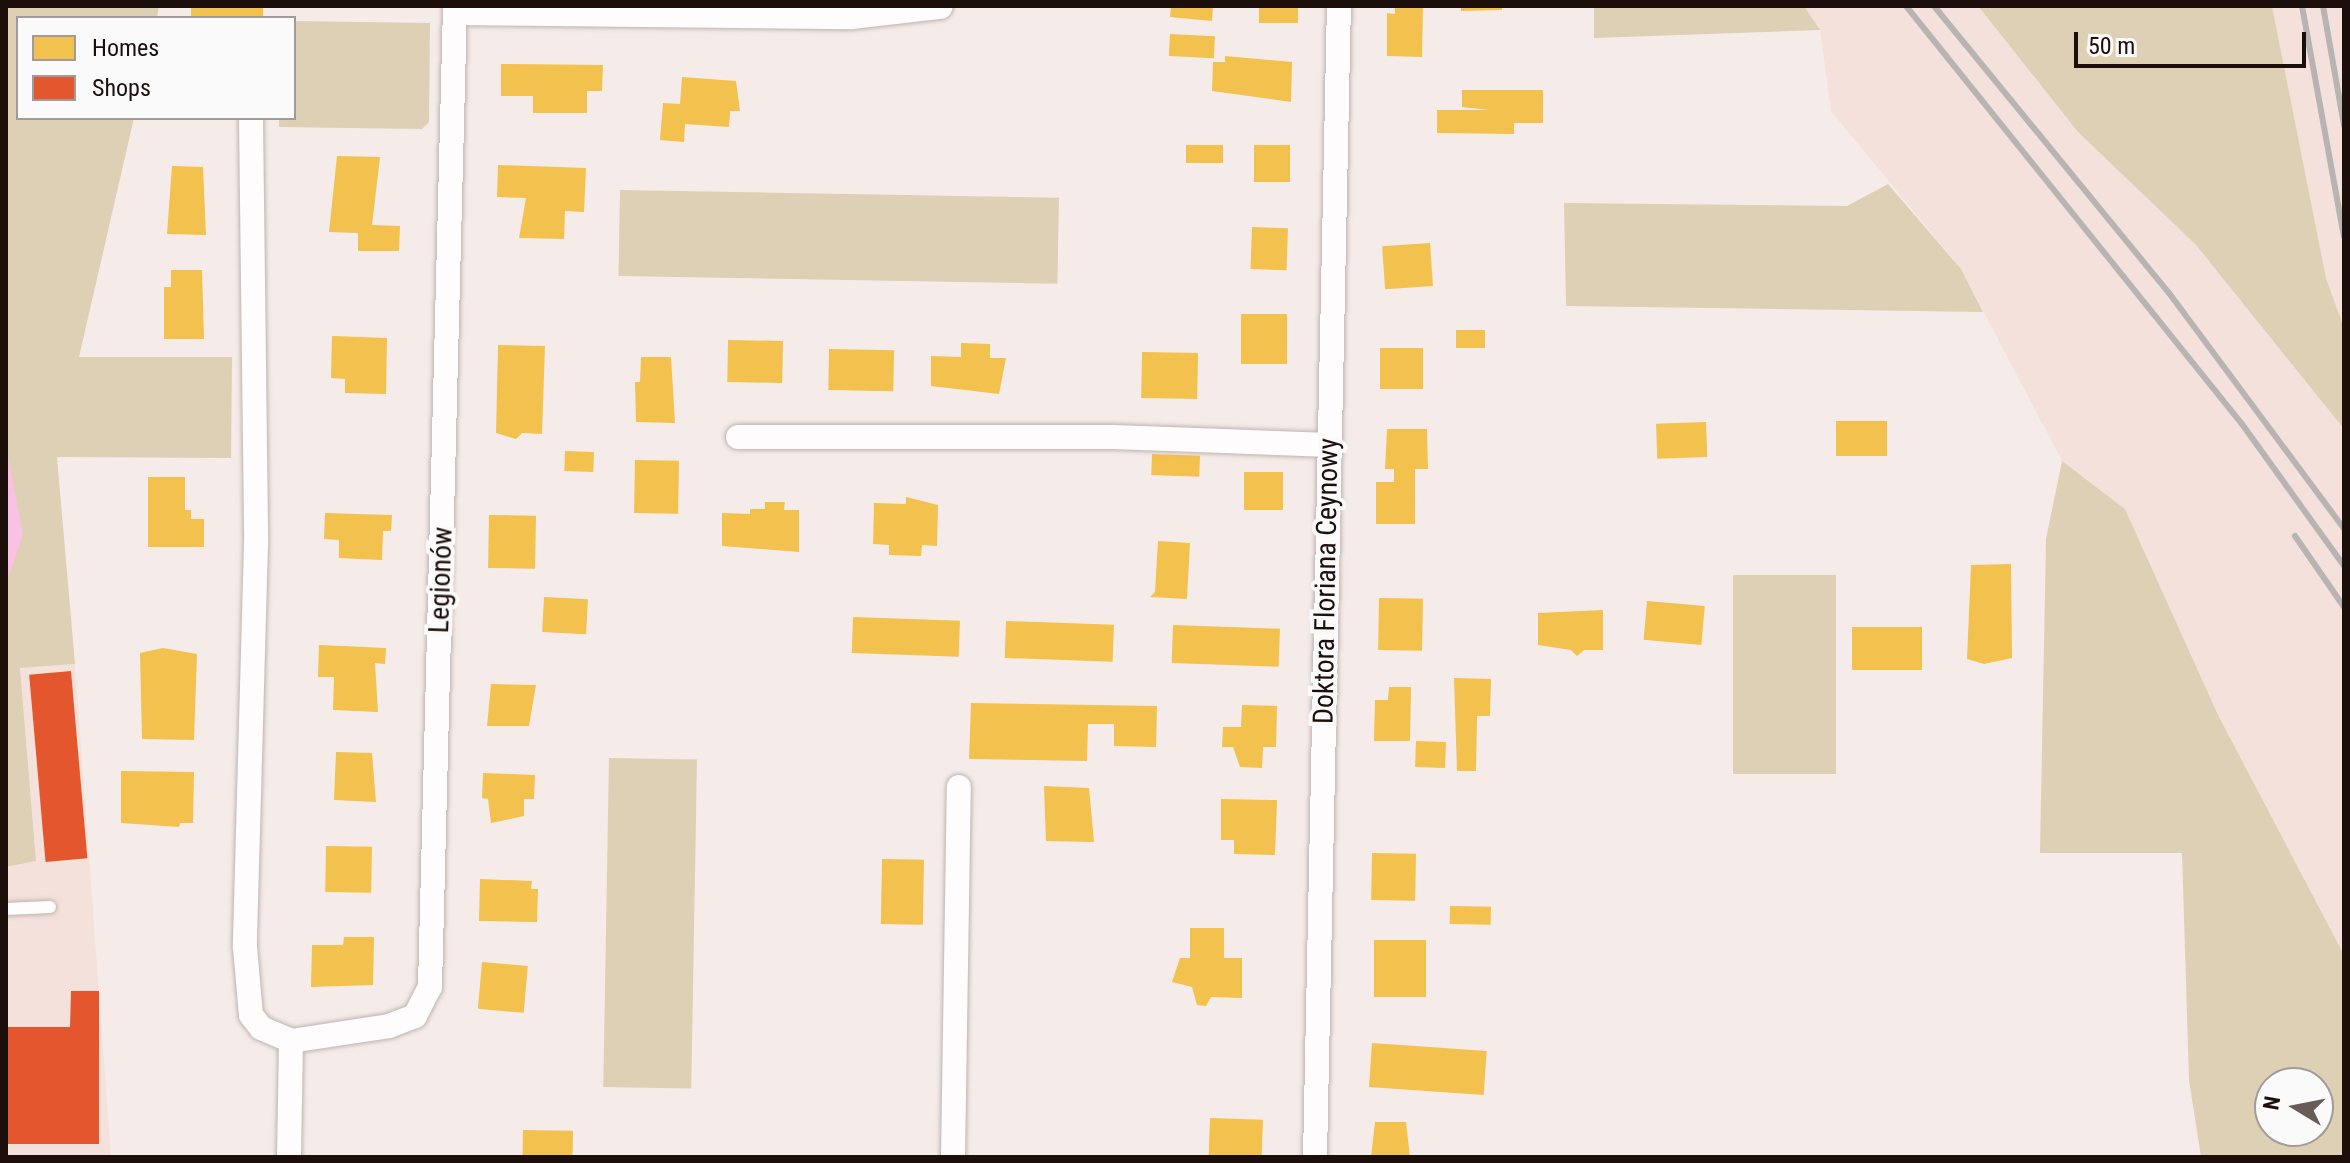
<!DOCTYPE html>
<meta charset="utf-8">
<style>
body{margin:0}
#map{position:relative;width:2350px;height:1163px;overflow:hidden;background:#f5ece9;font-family:"Roboto Condensed",sans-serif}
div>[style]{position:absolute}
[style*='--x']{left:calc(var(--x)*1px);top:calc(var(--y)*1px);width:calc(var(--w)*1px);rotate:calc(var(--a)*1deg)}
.built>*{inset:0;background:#f5e1db}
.green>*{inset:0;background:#ddd0b4;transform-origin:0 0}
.water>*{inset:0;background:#fbc1e3}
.homes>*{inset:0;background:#f2c14e;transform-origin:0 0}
.shops>*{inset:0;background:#e4572e;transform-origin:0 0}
.roads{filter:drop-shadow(0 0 2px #bfb3b0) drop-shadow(0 0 2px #bfb3b0)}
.service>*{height:12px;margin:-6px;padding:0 6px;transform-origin:6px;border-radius:6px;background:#fefcfc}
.minor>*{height:24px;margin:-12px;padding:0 12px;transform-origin:12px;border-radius:12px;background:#fefcfc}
.rail>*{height:6px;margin:-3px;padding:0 3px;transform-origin:3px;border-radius:3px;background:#b7b4b3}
span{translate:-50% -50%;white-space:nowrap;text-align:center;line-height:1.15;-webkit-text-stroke:8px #fafafa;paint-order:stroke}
.street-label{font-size:28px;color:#1c0e0a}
.frame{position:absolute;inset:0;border:8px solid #1c0e0a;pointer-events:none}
.legend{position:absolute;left:16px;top:16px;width:280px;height:104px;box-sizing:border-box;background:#fafafa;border:2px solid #a19c9a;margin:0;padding:10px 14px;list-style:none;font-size:24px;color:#1c0e0a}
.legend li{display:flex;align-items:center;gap:16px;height:40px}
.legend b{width:40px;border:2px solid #a19c9a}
.north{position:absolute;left:2254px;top:1067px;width:80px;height:80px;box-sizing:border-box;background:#fafafa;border:2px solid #a19c9a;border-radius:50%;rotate:280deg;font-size:22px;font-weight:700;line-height:32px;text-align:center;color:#1c0e0a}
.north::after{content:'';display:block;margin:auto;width:28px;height:36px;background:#685c58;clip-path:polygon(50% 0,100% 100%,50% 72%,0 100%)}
.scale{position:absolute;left:2074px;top:32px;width:232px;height:36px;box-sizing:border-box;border:4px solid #1c0e0a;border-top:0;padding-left:10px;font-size:24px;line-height:28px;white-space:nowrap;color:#1c0e0a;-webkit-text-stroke:6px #fafafa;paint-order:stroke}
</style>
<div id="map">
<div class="built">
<i style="clip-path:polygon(1804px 6px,1978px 6px,2078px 132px,2196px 245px,2344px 429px,2344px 955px,2218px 715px,2125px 509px,2062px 461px,1961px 269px,1831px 111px,1820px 30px)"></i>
<i style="clip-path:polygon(2272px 6px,2344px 6px,2344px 328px,2326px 278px)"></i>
<i style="clip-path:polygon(75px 664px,111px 1157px,6px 1157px,6px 867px,36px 860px,20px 668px)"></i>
</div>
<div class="green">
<i style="clip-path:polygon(6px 6px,159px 6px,157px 18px,18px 18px,18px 118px,134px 118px,79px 357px,232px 357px,231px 458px,57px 457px,75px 664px,20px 668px,36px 861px,6px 867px)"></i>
<i style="clip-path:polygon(1594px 6px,1804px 6px,1820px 30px,1594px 38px)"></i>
<i style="clip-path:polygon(1978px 6px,2272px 6px,2326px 278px,2344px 328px,2344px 429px,2196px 245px,2078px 132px)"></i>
<i style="clip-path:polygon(294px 21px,430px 23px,429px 122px,422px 129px,279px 127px,279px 118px,294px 118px)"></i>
<i style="clip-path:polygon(1888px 184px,1961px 269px,1983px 312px,1566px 306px,1564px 203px,1847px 206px)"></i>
<i style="left:620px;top:190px;width:439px;height:86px;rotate:1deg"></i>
<i style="clip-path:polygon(evenodd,2062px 461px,2125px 509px,2218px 715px,2344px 955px,2344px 1157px,2201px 1157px,2189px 1080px,2182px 853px,2040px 853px,2046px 539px,2062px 461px,2270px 1083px,2318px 1083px,2318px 1131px,2270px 1131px,2270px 1083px)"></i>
<i style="left:1733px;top:575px;width:103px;height:199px"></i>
<i style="left:609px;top:758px;width:88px;height:329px;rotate:1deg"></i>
</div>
<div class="water">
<i style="clip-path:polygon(6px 446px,23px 534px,6px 585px)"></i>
</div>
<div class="homes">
<i style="left:191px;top:6px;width:72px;height:12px"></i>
<i style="clip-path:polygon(1171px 6px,1213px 6px,1212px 21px,1170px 17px)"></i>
<i style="left:1259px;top:6px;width:39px;height:17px"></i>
<i style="clip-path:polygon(1395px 6px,1423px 6px,1422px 57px,1387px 56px,1387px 13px,1395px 14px)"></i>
<i style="clip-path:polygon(1461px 6px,1502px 6px,1502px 10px,1461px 11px)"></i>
<i style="left:1170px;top:34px;width:45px;height:22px;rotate:3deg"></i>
<i style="clip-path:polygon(1225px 56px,1292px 62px,1291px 102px,1212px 91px,1213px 62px,1225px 62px)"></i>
<i style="clip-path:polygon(501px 64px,603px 65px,602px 91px,587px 91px,587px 113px,533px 113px,533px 96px,501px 96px)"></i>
<i style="clip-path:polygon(682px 77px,736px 81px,740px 111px,730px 111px,729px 127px,685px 124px,684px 142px,660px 140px,663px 103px,680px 104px)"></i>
<i style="clip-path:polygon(1462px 90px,1543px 90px,1543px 123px,1514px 123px,1514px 134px,1437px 133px,1437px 110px,1489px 110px,1462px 107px)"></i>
<i style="left:1186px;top:145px;width:37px;height:18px"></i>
<i style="left:1254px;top:145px;width:36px;height:37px"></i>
<i style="clip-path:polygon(337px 156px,380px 157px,372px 225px,400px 226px,399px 251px,358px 251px,358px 233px,329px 232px)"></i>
<i style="clip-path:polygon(498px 165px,586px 168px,584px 212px,565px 211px,564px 239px,519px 238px,526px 198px,497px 197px)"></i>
<i style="clip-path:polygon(172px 166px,203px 167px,206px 235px,167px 234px)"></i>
<i style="left:1252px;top:227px;width:36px;height:42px;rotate:2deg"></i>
<i style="left:1430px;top:243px;width:43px;height:48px;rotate:86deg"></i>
<i style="clip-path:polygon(171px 270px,202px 270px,204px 339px,164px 339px,164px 287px,171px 287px)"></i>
<i style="left:1241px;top:314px;width:46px;height:50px"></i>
<i style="left:1485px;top:330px;width:18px;height:29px;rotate:90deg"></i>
<i style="clip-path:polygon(332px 336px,387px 338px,386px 394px,345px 393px,345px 379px,331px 378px)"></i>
<i style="left:728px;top:340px;width:55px;height:42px;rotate:1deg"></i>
<i style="clip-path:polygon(961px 343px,990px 344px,990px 358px,1006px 358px,999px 394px,931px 386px,931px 356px,961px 357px)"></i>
<i style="clip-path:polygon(498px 345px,545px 346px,542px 434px,522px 433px,516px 439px,496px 433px)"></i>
<i style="left:1380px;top:348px;width:43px;height:41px"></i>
<i style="left:829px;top:349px;width:65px;height:41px;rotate:1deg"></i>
<i style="left:1142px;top:352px;width:56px;height:46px;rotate:1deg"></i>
<i style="clip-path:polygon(641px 357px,671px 357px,675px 423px,636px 422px,635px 382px,640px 382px)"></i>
<i style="left:1887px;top:421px;width:35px;height:51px;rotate:90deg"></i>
<i style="left:1706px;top:422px;width:35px;height:50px;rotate:88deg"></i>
<i style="clip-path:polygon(1387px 429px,1427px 429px,1428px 469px,1415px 469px,1415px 524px,1376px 524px,1376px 482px,1394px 482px,1394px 469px,1385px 469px)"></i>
<i style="left:565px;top:451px;width:29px;height:20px;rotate:2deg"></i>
<i style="left:1152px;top:454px;width:48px;height:21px;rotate:2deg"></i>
<i style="left:635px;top:460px;width:44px;height:53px;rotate:1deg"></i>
<i style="left:1244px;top:472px;width:39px;height:38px"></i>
<i style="clip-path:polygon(148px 477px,185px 477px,185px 510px,191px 510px,191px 519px,204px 519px,204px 547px,148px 547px)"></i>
<i style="clip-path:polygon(906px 497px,938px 505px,937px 546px,922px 545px,921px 556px,889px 555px,889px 545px,873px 544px,874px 503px,906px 504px)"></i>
<i style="clip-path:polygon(765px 502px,785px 502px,784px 510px,799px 510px,799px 552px,722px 546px,722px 513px,750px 514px,750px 509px,765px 509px)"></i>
<i style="clip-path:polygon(325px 513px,392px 515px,391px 531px,383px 531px,382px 560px,339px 558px,339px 540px,324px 539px)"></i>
<i style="left:489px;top:515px;width:47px;height:53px;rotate:1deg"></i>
<i style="clip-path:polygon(1158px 541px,1190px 543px,1187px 599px,1150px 597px,1155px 592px)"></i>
<i style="clip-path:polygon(2011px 564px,2012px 658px,1984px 664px,1967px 659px,1971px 565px)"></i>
<i style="left:544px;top:597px;width:44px;height:35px;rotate:3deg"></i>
<i style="left:1379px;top:598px;width:44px;height:52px;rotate:1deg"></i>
<i style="left:1647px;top:601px;width:58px;height:39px;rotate:5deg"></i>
<i style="clip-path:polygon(1603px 610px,1603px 650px,1584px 650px,1577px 656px,1571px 650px,1538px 645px,1538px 613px)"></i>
<i style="left:853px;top:617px;width:107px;height:36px;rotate:2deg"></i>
<i style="left:1006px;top:621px;width:108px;height:37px;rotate:2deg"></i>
<i style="left:1173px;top:625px;width:107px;height:38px;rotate:2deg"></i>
<i style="left:1852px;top:627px;width:70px;height:43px"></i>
<i style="clip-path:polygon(319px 645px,386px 648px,385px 664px,375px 663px,378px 712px,333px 710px,334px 677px,318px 677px)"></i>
<i style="clip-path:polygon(163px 648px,197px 654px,194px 740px,142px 739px,140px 653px)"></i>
<i style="clip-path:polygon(1454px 678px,1491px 679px,1490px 716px,1477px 716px,1476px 771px,1457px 771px)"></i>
<i style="clip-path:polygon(491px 684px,536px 685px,529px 726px,487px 726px)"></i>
<i style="clip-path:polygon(1389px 687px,1411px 687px,1410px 741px,1374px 741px,1375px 700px,1388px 700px)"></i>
<i style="clip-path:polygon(971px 703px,1157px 706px,1156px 747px,1114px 746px,1114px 724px,1088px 724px,1087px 761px,969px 759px)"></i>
<i style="clip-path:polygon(1242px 705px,1277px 706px,1276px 747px,1263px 747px,1262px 768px,1240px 767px,1233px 747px,1222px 747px,1223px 727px,1241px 727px)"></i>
<i style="left:1416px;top:741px;width:30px;height:26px;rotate:2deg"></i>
<i style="clip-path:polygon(336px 752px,372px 753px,376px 802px,334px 800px)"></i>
<i style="clip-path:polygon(121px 771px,194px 772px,193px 823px,180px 823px,179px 827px,121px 823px)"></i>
<i style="clip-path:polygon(483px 773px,535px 775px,534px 799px,524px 799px,524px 816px,491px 823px,488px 799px,482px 798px)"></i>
<i style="clip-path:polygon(1044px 786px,1089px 788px,1094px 842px,1046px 841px)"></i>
<i style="clip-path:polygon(1221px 799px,1277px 800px,1275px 855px,1234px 854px,1234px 840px,1221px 840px)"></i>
<i style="left:326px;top:846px;width:46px;height:46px;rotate:1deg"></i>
<i style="left:1372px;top:853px;width:44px;height:47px;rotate:1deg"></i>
<i style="left:882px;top:859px;width:42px;height:65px;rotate:1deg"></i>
<i style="clip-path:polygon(480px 879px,532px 881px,531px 889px,538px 889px,537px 922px,479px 921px)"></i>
<i style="left:1450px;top:906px;width:41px;height:18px;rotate:1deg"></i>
<i style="clip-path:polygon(1190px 928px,1224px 928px,1224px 958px,1242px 958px,1242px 998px,1211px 997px,1206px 1006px,1197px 1005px,1192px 987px,1172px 982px,1180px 958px,1190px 958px)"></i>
<i style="clip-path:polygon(344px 937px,374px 937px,373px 985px,311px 987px,312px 945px,343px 945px)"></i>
<i style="left:1374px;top:940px;width:52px;height:57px"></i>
<i style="left:482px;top:962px;width:46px;height:47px;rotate:5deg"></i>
<i style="left:1372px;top:1043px;width:115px;height:44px;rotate:4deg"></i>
<i style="left:1210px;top:1118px;width:53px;height:39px;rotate:2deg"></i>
<i style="clip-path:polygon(1375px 1122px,1406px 1122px,1410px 1157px,1371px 1157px)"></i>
<i style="left:523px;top:1130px;width:50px;height:27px;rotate:1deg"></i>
</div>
<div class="shops">
<i style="left:71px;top:671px;width:188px;height:42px;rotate:85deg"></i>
<i style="clip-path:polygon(71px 991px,99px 991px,99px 1144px,6px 1144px,6px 1027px,70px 1027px)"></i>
</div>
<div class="roads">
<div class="service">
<i style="--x:6;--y:909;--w:44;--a:-2.6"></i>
</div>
<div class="minor">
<i style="--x:455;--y:13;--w:397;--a:0.6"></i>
<i style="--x:852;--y:17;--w:89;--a:-6.5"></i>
<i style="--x:251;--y:118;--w:426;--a:89.3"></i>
<i style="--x:256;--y:544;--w:403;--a:91.6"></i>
<i style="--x:245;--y:947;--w:68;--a:85"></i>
<i style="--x:251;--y:1015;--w:16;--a:52"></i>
<i style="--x:261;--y:1028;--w:33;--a:23"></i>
<i style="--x:291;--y:1041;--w:99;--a:-8.7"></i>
<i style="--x:389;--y:1026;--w:28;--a:-21"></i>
<i style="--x:415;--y:1016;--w:33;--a:-63"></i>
<i style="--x:430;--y:987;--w:981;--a:-88.54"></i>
<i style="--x:738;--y:437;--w:375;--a:0"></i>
<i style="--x:1113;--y:437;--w:216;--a:2.1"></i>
<i style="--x:289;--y:1157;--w:116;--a:-89"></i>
<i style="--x:953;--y:1157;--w:370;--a:-89.1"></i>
<i style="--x:1315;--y:1157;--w:1151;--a:-88.81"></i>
</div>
</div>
<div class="rail">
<i style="--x:1906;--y:6;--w:536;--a:51.21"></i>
<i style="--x:2242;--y:424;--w:175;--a:54.3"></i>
<i style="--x:1934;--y:6;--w:371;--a:50.7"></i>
<i style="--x:2169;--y:293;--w:294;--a:53.4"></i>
<i style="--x:2302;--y:6;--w:234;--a:79.7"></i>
<i style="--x:2323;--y:6;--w:121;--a:80"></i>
<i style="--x:2295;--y:536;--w:86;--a:55.4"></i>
</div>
<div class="street-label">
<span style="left:441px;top:580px;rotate:-88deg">Legionów</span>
<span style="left:1326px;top:581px;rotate:-89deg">Doktora Floriana Ceynowy</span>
</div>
<div class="frame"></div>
<ul class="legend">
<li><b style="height:22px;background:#f2c14e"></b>Homes</li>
<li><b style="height:22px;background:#e4572e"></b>Shops</li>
</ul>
<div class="north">N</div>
<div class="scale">50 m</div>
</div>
